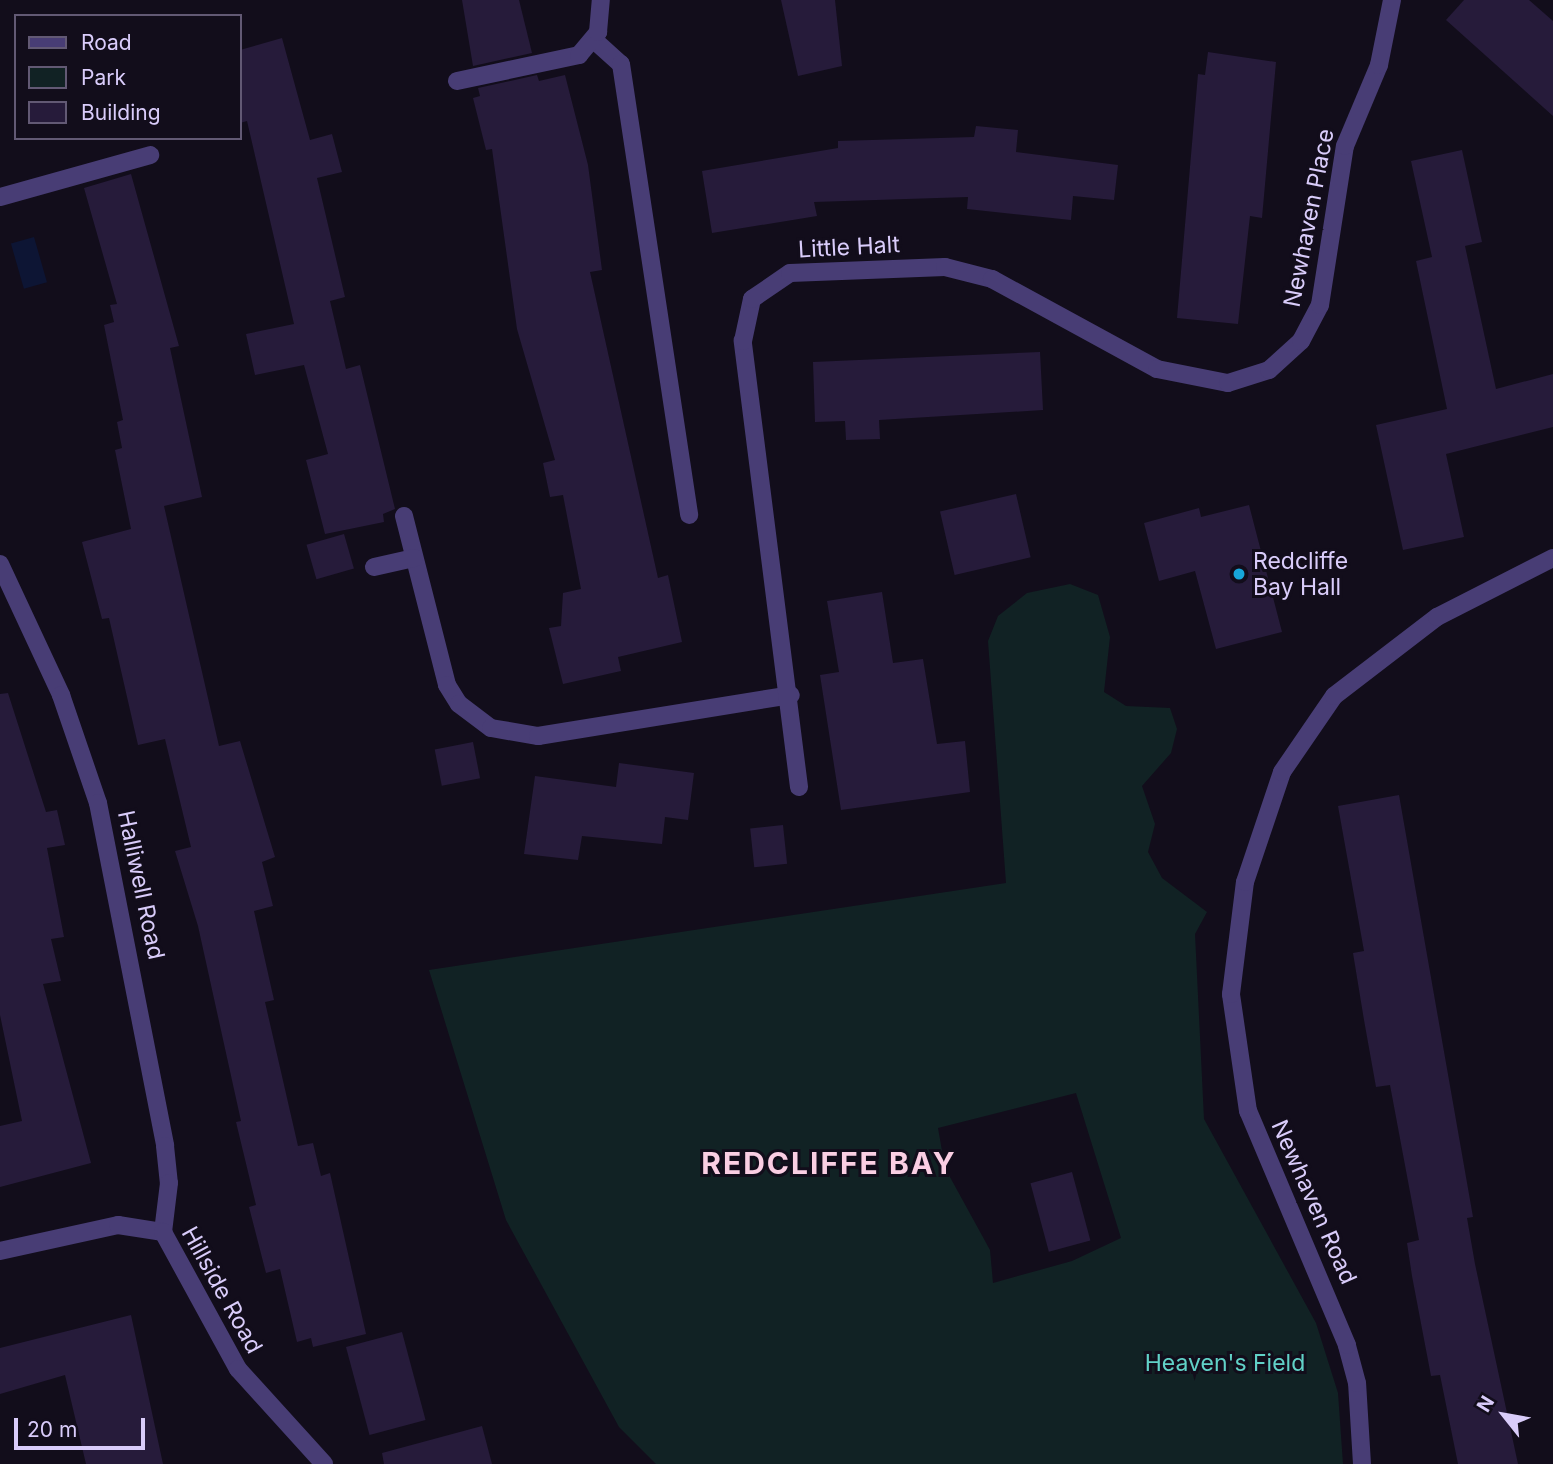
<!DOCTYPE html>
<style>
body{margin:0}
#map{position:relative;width:1553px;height:1464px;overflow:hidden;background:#120d1b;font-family:Inter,sans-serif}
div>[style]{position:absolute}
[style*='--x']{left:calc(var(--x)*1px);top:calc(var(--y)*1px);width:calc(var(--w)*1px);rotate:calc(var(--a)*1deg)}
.green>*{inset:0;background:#112224}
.water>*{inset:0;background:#0d1534;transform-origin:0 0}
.building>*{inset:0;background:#261b3a;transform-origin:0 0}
.minor>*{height:18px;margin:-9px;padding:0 9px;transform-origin:9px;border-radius:9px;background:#483d75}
.dots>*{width:19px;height:19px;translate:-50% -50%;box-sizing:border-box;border:4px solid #120d1b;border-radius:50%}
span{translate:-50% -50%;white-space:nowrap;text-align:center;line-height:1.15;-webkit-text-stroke:6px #120d1b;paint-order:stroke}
.street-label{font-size:23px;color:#d9ccfa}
.poi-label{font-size:23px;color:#d9ccfa}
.left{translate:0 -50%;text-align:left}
.park-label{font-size:23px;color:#61d1c7}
.district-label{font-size:30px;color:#facee3;font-weight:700;letter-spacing:2px}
.legend{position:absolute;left:14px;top:14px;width:228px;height:126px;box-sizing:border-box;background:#120d1b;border:2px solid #625974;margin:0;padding:9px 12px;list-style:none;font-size:21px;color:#d9ccfa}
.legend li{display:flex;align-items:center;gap:14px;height:35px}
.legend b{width:35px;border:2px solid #625974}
.north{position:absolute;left:1469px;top:1380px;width:70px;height:70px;-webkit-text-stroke:5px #120d1b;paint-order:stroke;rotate:301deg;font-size:19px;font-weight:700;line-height:28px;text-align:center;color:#d9ccfa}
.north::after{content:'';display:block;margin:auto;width:24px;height:32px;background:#d9ccfa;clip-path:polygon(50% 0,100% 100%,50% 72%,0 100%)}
.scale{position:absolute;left:14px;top:1418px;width:131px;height:32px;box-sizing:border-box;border:4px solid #d9ccfa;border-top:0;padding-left:9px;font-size:21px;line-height:24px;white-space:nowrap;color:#d9ccfa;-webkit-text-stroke:5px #120d1b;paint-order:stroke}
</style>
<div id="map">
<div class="green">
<i style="clip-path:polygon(evenodd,1070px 584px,1098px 595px,1110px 637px,1104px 692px,1126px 706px,1170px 708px,1177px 729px,1171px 753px,1142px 786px,1155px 824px,1148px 852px,1162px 878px,1207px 912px,1195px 934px,1204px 1119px,1316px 1323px,1338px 1393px,1343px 1464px,656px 1464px,619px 1427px,506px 1220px,429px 970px,1006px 883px,988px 641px,998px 616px,1027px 593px,1070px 584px,1076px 1093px,1121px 1238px,1072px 1261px,993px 1283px,990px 1250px,945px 1168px,938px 1128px,1076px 1093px)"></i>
</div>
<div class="water">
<i style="left:34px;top:237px;width:47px;height:24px;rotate:74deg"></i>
</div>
<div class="building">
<i style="clip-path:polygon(462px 0,519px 0,532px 53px,473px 66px)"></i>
<i style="clip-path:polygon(781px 0,835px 0,842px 66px,798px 76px)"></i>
<i style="clip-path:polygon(1464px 0,1529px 0,1553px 21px,1553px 116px,1446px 20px)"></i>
<i style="clip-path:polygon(282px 38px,310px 140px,332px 134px,342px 172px,317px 178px,345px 297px,330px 301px,346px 369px,360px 365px,395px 509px,383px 514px,384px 522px,325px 534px,306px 460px,328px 454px,304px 365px,255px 375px,246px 334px,294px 324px,247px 121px,240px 123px,240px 50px)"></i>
<i style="clip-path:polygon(1208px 52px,1276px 62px,1262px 218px,1250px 216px,1238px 324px,1177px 318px,1198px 74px,1205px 75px)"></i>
<i style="clip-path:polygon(537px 75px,539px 81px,565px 75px,588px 165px,602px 270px,590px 272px,658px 578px,668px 575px,682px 642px,618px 657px,621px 671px,563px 684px,549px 628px,561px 626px,563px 593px,581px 589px,563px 495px,550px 497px,543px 463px,555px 460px,517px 329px,492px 149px,486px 150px,473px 98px,480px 96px,478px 88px)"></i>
<i style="clip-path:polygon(976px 126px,1018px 130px,1016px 152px,1118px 165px,1114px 200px,1073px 196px,1071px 220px,967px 209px,968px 197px,814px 202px,817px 216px,712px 233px,702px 171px,838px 148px,838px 141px,974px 137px)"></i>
<i style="clip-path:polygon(1462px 150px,1482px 242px,1465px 246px,1496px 389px,1553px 374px,1553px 427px,1446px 454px,1464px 537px,1403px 550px,1376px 425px,1447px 409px,1416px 261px,1432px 257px,1411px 161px)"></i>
<i style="clip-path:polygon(131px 174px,179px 346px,170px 348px,202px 497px,164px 506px,219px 746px,240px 741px,275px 857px,262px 862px,273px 906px,254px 911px,274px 1000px,265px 1002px,298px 1146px,313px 1143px,321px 1176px,330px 1173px,366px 1334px,313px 1347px,311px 1338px,297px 1342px,280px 1269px,266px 1273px,249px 1207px,256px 1205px,236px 1122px,241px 1121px,198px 926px,175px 851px,191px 847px,165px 739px,138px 745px,109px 618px,102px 619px,82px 542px,131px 529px,115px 450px,122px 448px,117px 422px,123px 420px,104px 325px,114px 322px,110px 305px,117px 304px,84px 188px)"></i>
<i style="clip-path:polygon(1040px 352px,1043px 410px,879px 420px,880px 439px,846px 440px,845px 421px,815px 422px,813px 362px)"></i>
<i style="left:1016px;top:494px;width:65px;height:78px;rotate:77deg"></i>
<i style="clip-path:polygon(1249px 505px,1282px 632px,1216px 649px,1195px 571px,1159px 581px,1144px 523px,1199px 508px,1201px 517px)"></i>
<i style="left:344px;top:534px;width:36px;height:39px;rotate:74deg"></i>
<i style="clip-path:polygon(882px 592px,893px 663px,923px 659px,937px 744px,965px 741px,970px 792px,841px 810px,820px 675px,839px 672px,827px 601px)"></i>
<i style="clip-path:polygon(8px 693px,46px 812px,57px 810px,65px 845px,47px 848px,64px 937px,51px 939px,61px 981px,43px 984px,91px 1163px,0 1187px,0 1126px,22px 1121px,0 1015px,0 694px)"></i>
<i style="left:473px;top:742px;width:37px;height:39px;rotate:79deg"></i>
<i style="clip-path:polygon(619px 763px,694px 773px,688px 820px,665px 817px,662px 844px,582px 836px,578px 860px,524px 854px,535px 776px,616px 787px)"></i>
<i style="clip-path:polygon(1399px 795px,1473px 1217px,1467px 1218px,1475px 1264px,1518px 1464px,1458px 1464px,1440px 1375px,1431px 1376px,1412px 1276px,1407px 1243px,1419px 1240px,1390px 1085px,1376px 1087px,1364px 1020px,1353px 953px,1364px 951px,1338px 806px)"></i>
<i style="left:783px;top:825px;width:39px;height:33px;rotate:84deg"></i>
<i style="left:1072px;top:1172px;width:71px;height:43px;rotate:75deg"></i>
<i style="clip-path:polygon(131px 1315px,163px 1464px,86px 1464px,65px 1375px,0 1394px,0 1348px)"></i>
<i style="left:402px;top:1332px;width:91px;height:58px;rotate:75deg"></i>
<i style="clip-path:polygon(482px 1426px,492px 1464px,384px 1464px,382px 1453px)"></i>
</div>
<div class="minor">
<i style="--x:594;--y:40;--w:36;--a:42"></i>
<i style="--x:621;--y:64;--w:456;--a:81.4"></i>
<i style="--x:457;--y:81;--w:125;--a:-12"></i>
<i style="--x:579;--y:55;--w:30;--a:-50"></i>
<i style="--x:598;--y:32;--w:32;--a:-85"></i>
<i style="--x:0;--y:197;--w:156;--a:-15.6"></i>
<i style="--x:404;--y:516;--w:174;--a:75.7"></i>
<i style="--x:447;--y:685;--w:22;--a:58"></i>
<i style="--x:459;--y:704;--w:40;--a:37"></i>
<i style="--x:491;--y:728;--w:48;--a:9.7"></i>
<i style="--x:538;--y:736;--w:256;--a:-9.2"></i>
<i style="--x:0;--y:564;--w:145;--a:65"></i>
<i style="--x:61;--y:695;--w:114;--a:71.1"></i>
<i style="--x:98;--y:803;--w:349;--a:78.9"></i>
<i style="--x:165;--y:1146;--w:37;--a:84"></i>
<i style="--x:169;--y:1183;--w:49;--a:97"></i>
<i style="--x:374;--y:567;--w:41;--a:-12.7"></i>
<i style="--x:799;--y:787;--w:450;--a:-97.2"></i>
<i style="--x:743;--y:341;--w:43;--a:-77.9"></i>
<i style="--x:752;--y:299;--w:46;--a:-34.4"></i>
<i style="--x:790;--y:273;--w:155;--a:-2.2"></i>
<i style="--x:945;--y:267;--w:49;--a:14.3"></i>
<i style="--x:992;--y:279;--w:188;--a:28.6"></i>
<i style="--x:1157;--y:369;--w:72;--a:11.2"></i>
<i style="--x:1228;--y:383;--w:43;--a:-17.6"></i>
<i style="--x:1269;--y:370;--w:43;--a:-42.2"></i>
<i style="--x:1301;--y:341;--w:41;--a:-62.2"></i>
<i style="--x:1320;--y:305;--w:161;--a:-81.1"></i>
<i style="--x:1345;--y:146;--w:88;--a:-67.2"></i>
<i style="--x:1379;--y:65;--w:66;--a:-78.7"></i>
<i style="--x:0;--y:1251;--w:121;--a:-12.4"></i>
<i style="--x:118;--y:1225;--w:46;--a:8.8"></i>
<i style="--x:163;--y:1232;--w:156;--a:61.3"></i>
<i style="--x:238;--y:1369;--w:128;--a:47.8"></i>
<i style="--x:1362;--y:1464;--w:81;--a:-93.5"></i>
<i style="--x:1357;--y:1383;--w:39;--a:-105"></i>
<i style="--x:1347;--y:1345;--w:254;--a:-112.9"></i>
<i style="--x:1248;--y:1111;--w:118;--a:-98.3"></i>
<i style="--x:1231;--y:994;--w:113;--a:-82.9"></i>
<i style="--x:1245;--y:882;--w:116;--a:-71.4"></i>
<i style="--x:1282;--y:772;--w:92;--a:-55.6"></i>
<i style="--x:1334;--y:696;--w:130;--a:-37.5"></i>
<i style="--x:1437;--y:617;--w:130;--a:-27"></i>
</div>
<div class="dots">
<i style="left:1239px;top:574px;background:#17a7da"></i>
</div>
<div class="street-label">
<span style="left:1309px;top:218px;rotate:-79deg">Newhaven Place</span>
<span style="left:849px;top:247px;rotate:-3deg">Little Halt</span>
<span style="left:141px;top:885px;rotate:78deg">Halliwell Road</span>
<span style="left:1314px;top:1202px;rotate:66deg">Newhaven Road</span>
<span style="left:222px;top:1290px;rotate:61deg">Hillside Road</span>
</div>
<div class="poi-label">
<span class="left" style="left:1253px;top:574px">Redcliffe<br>Bay Hall</span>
</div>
<div class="park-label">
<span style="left:1225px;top:1363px">Heaven's Field</span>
</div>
<div class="district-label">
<span style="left:829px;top:1163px">REDCLIFFE BAY</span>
</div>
<ul class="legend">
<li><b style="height:9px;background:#483d75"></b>Road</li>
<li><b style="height:19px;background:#112224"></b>Park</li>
<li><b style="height:19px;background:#261b3a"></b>Building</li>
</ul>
<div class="north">N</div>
<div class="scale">20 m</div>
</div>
